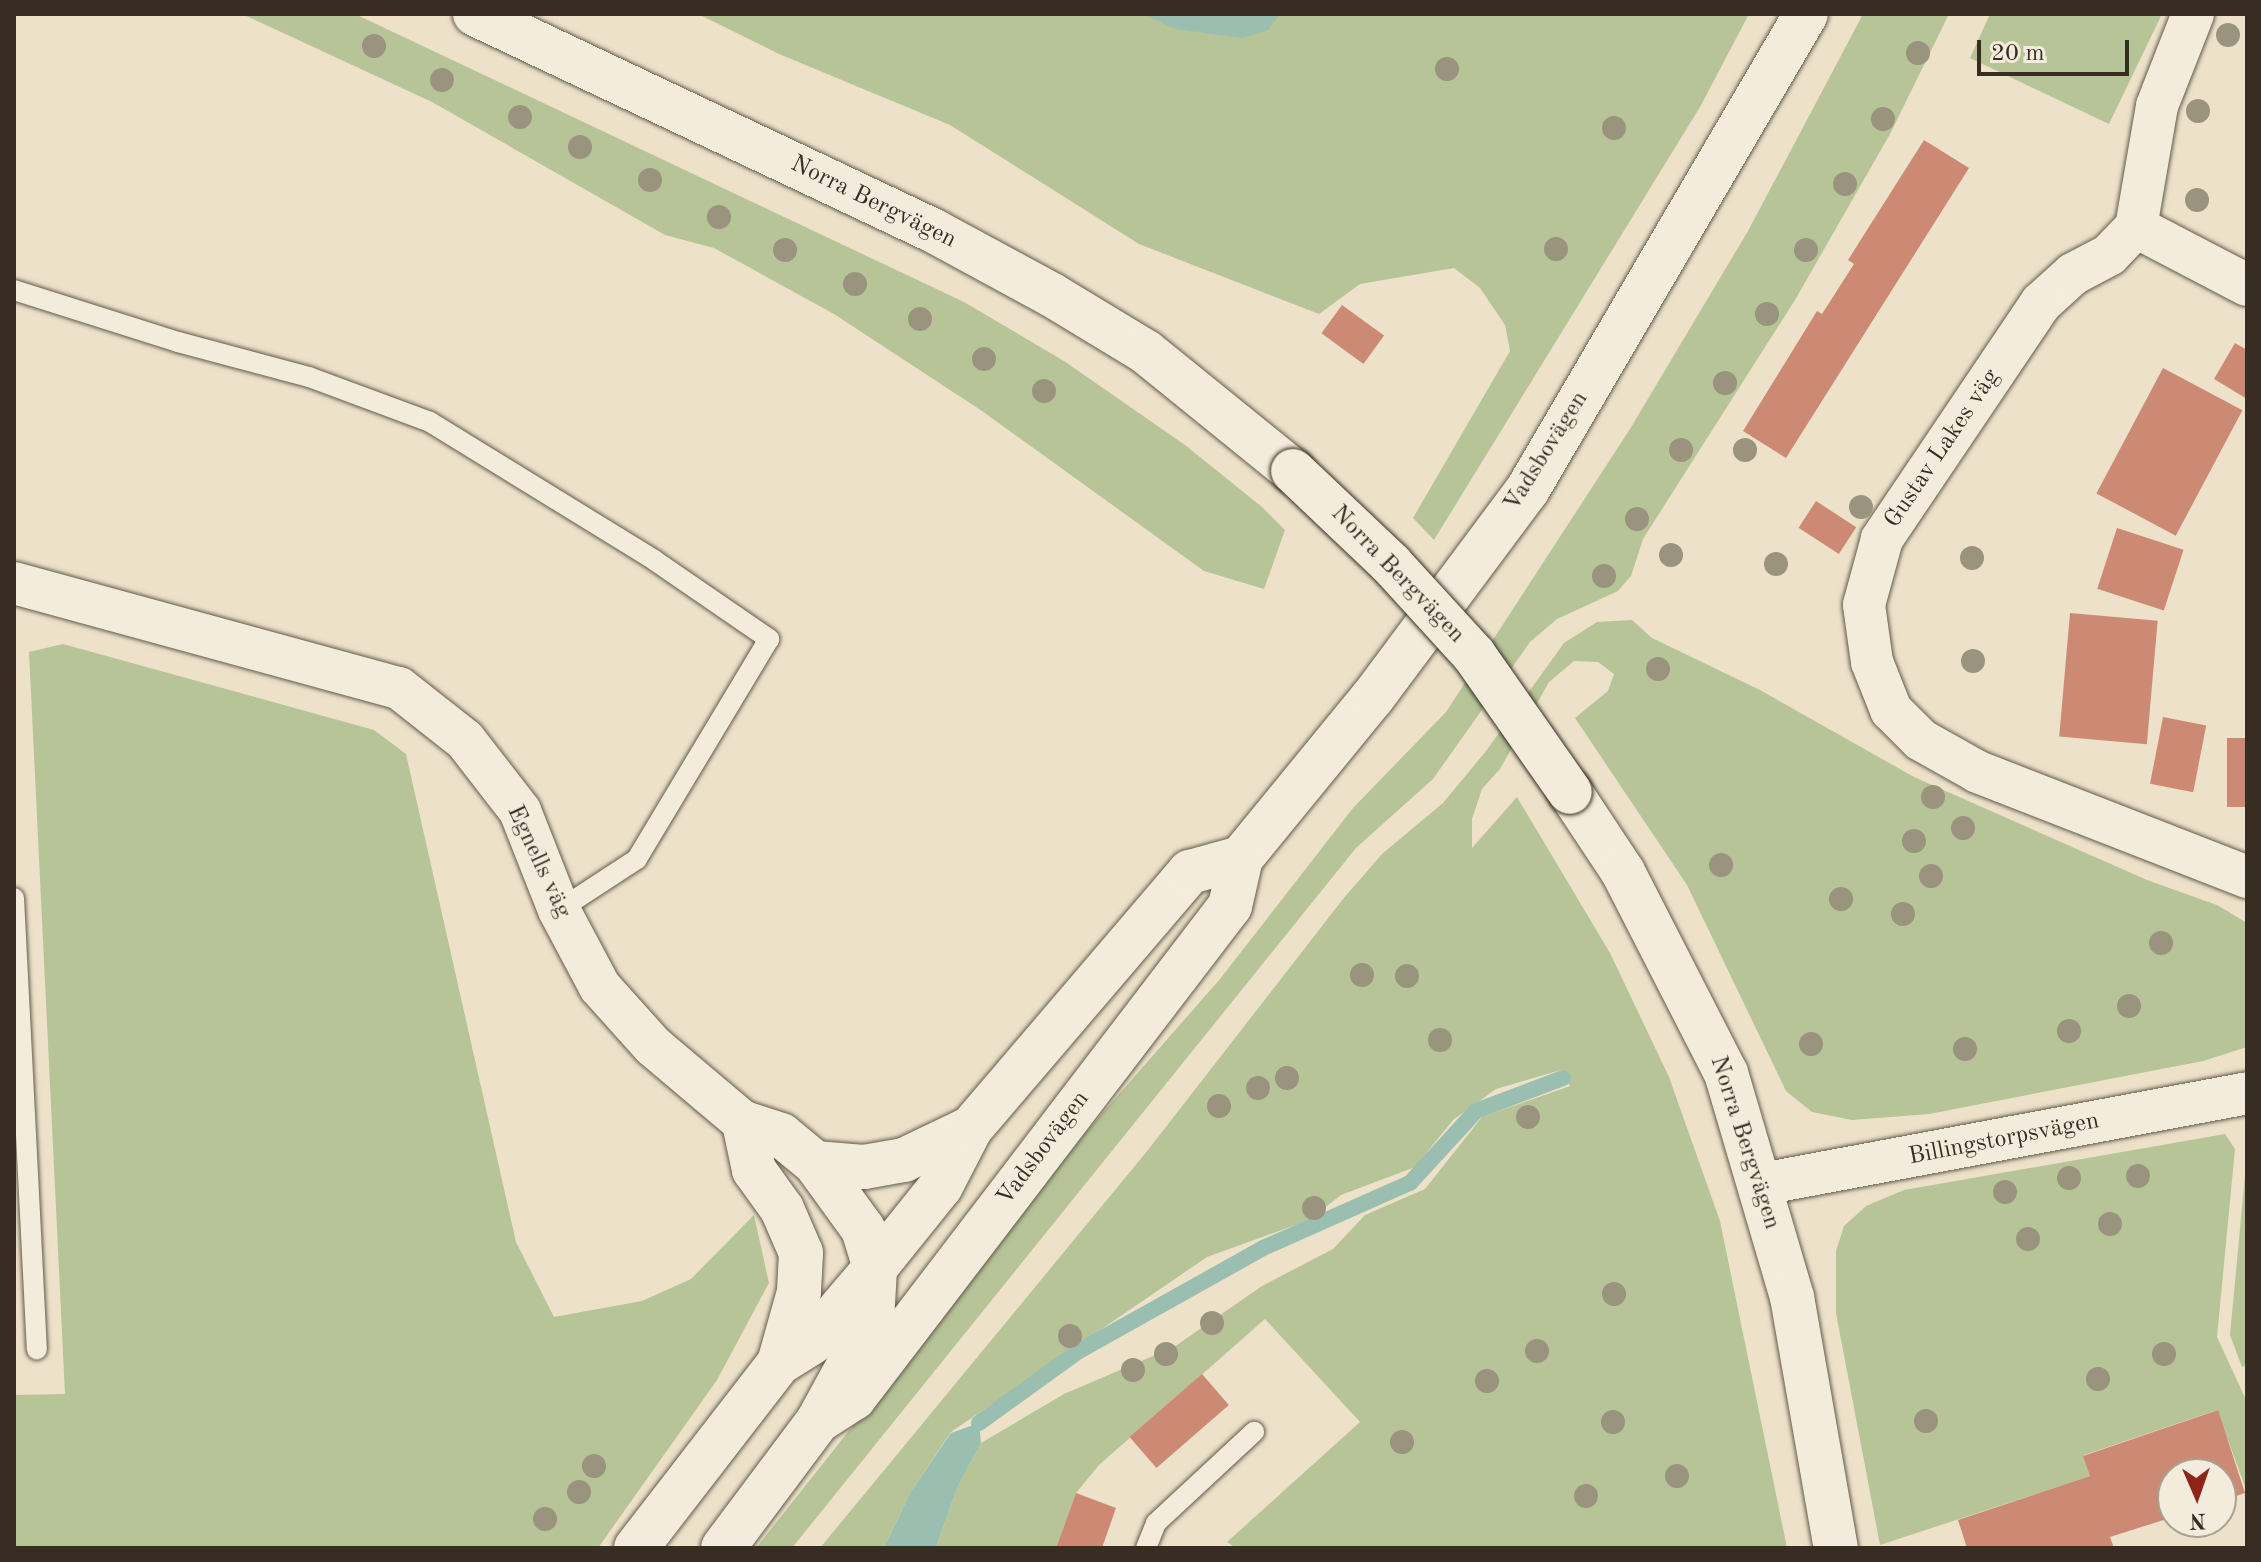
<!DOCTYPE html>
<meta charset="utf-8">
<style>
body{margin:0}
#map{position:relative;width:2261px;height:1562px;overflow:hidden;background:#ede2c9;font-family:"Old Standard TT",serif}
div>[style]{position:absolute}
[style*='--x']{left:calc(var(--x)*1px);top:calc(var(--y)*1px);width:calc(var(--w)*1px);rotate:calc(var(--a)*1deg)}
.green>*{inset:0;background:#b6c498}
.water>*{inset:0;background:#9abfb0}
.stream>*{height:16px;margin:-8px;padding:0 8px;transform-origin:8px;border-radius:8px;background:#9abfb0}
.building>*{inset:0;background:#cc8a74;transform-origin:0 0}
.roads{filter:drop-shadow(0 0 2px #645a4c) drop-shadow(0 0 2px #645a4c)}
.lane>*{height:20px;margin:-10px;padding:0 10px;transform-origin:10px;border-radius:10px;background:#f3ecdc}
.street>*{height:42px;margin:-21px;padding:0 21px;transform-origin:21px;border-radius:21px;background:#f3ecdc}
.secondary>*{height:44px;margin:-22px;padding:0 22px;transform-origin:22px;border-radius:22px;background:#f3ecdc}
.bridges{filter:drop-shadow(0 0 2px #372d23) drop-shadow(0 0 2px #372d23)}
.secondary-bridge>*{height:44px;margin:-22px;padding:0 22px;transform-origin:22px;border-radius:22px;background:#f3ecdc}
.trees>*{width:24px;height:24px;margin:-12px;border-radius:50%;background:#9a937e}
span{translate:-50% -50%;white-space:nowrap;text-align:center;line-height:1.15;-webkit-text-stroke:6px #f3ecdc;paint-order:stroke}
.street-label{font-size:24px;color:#372d23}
.frame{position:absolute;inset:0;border:16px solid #372d23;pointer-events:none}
.north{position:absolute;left:2157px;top:1458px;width:80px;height:80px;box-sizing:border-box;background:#f3ecdc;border:2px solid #a8a092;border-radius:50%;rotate:178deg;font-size:22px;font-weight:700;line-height:32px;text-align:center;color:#372d23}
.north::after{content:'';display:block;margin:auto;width:28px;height:36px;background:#8f2418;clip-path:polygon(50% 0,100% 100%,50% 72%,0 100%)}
.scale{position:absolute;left:1977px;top:40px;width:152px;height:36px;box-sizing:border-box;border:4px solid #372d23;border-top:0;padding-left:10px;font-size:24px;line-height:28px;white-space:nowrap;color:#372d23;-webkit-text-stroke:6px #f3ecdc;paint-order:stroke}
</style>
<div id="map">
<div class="green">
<i style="clip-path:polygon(242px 14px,355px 14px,964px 302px,1064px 361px,1185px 445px,1262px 507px,1285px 530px,1264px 589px,1204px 571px,982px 411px,834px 314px,714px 248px,665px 235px,432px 102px)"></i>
<i style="clip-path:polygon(698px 14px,1749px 14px,1700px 107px,1434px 540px,1413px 518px,1510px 351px,1505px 325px,1480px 288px,1454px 268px,1360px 284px,1319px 314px,1139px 244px,950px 125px,779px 54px)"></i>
<i style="clip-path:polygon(1863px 14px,1949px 14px,1890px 134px,1795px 300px,1643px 539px,1631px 576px,1618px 591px,1557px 619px,1530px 642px,1433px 779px,1356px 848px,792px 1548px,756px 1548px,1085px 1133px,1220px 979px,1353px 808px,1446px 712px,1630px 429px,1748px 231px)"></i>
<i style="clip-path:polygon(1990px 14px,2162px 14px,2109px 124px,1970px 58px)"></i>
<i style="clip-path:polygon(1632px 620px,1652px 638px,1760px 690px,1914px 777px,2147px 880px,2217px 905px,2247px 923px,2247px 1047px,2203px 1061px,1929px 1114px,1852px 1120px,1812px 1112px,1786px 1091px,1687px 885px,1575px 718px,1608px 691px,1614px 674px,1598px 662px,1574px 661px,1549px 682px,1500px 769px,1482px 789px,1472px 819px,1472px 848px,1517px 797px,1610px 953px,1669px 1077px,1720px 1221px,1787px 1548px,1236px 1548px,1227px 1542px,1360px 1422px,1265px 1319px,1099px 1465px,1076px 1493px,1056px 1548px,936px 1548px,957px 1488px,981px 1443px,1064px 1394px,1174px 1347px,1262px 1286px,1333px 1249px,1365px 1215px,1425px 1189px,1482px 1117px,1570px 1086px,1561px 1070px,1496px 1089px,1453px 1120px,1415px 1167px,1341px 1195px,1309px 1220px,1207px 1257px,951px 1432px,911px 1491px,884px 1548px,820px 1548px,1148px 1150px,1343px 899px,1382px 854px,1443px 803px,1486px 751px,1564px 643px,1597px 622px)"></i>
<i style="clip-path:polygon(63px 644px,374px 730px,406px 754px,516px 1242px,554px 1317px,642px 1301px,691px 1279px,754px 1215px,769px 1283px,717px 1380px,598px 1548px,14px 1548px,14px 1395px,65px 1394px,29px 652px)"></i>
<i style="clip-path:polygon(2225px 1134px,2235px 1149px,2217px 1337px,2247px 1402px,2247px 1492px,2217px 1410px,2084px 1455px,2090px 1476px,1880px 1545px,1836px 1313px,1836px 1251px,1844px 1226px,1866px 1206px,1904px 1190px)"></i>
<i style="clip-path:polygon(2247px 1154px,2247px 1365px,2242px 1367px,2230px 1335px)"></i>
</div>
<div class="water">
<i style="clip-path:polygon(1143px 14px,1280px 14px,1268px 30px,1243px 38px,1175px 29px)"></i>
<i style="clip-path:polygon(979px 1423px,981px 1443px,957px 1488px,936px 1548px,884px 1548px,911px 1491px,951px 1433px)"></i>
</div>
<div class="stream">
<i style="--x:979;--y:1423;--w:123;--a:-35.8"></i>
<i style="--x:1079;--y:1351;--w:211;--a:-29.2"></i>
<i style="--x:1263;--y:1248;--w:161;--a:-23.9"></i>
<i style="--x:1410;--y:1183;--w:98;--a:-47.5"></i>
<i style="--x:1476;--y:1111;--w:93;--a:-20.8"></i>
</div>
<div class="building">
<i style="clip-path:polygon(1924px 140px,1969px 168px,1786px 458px,1743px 431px,1817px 311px,1822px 314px,1854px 264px,1848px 260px)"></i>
<i style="left:1342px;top:305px;width:52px;height:35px;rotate:36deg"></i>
<i style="clip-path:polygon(2235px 343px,2247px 350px,2247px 399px,2214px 379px)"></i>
<i style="left:2163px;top:368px;width:90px;height:142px;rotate:28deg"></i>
<i style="left:1816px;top:501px;width:48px;height:32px;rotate:33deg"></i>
<i style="left:2117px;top:528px;width:70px;height:64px;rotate:18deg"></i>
<i style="left:2070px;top:613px;width:88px;height:124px;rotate:5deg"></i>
<i style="left:2163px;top:717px;width:44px;height:68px;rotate:11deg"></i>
<i style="left:2227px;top:738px;width:20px;height:69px"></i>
<i style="left:1202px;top:1374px;width:41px;height:96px;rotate:49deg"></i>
<i style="clip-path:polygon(2218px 1410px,2245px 1493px,2221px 1501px,2221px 1474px,2173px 1474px,2173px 1517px,2110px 1537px,2114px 1548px,1967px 1548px,1958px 1520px,2090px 1476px,2083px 1456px)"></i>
<i style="clip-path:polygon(1076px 1493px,1116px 1508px,1102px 1548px,1056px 1548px)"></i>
</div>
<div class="roads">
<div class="lane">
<i style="--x:14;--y:290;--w:172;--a:17.6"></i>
<i style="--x:178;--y:342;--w:136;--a:15"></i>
<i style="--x:309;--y:377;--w:129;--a:20.4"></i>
<i style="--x:430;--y:422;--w:263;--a:31.6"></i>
<i style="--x:654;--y:560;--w:140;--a:34.5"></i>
<i style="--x:769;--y:639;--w:257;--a:121"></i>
<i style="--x:637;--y:859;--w:93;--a:146.8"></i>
<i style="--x:14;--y:898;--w:452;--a:87.1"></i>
<i style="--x:1146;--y:1548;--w:27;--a:-68"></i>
<i style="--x:1156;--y:1523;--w:134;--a:-42.9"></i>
</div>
<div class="street">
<i style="--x:2193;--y:14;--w:99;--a:111.4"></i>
<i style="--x:2157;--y:106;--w:123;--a:99.8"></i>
<i style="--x:2136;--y:227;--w:39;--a:134"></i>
<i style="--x:2109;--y:255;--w:41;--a:152.2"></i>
<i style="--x:2073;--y:274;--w:43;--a:137.8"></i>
<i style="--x:2041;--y:303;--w:285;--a:124"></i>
<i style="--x:1882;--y:539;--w:68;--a:105.3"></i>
<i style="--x:1864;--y:605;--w:58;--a:82"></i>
<i style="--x:1872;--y:662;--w:52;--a:68.4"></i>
<i style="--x:1891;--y:710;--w:42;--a:45"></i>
<i style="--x:1921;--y:740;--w:65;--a:29.3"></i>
<i style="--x:1978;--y:772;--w:289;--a:21.3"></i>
<i style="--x:2136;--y:227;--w:125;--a:27.6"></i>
<i style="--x:14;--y:583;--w:399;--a:15.3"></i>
<i style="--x:399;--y:688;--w:84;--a:38.2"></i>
<i style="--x:465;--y:740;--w:90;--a:52.2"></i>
<i style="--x:520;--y:811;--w:106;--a:68.5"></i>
<i style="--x:559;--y:910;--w:87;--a:62"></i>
<i style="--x:600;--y:987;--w:79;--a:48.1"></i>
<i style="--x:653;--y:1046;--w:119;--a:40.2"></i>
<i style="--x:1762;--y:1184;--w:493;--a:-10.6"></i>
</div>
<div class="secondary">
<i style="--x:475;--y:14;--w:508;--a:25.3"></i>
<i style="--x:934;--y:231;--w:134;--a:28.5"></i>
<i style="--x:1052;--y:295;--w:110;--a:31.2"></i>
<i style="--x:1146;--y:352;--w:189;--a:39"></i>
<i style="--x:1570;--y:792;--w:96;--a:56.5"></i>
<i style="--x:1623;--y:872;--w:226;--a:62.9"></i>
<i style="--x:1726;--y:1073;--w:234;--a:73.6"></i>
<i style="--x:1792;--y:1297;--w:255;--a:80.1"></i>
<i style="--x:744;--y:1123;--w:48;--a:78"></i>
<i style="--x:754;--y:1170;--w:48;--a:54.3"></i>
<i style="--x:782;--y:1209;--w:48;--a:66.6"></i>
<i style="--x:801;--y:1253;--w:39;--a:93"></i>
<i style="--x:799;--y:1292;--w:74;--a:105.7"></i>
<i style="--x:815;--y:1163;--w:49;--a:4.7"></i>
<i style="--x:864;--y:1167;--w:41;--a:-9.9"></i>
<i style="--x:904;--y:1160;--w:74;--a:-25.5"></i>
<i style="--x:818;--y:1421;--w:43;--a:-32.6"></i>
<i style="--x:854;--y:1398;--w:619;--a:-52.61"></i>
<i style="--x:1230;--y:906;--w:49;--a:-77.1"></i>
<i style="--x:1241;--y:858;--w:208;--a:-50.7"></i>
<i style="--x:1373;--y:697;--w:259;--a:-53.3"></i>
<i style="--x:1528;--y:489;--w:550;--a:-59.66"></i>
<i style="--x:636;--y:1548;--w:234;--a:-52.3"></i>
<i style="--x:779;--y:1363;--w:39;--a:-32"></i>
<i style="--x:812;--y:1342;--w:97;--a:-49.6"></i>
<i style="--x:875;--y:1268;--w:105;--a:-51.2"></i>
<i style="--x:941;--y:1186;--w:65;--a:-62.7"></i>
<i style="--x:971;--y:1128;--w:337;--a:-49.5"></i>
<i style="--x:1190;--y:872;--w:53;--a:-15.4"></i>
<i style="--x:723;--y:1548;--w:159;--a:-53.2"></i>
<i style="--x:818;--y:1421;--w:113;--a:-61.4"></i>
<i style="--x:872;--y:1322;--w:54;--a:-86.8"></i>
<i style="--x:875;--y:1268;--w:41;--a:-107.1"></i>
<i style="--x:863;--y:1229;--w:82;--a:-126"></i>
<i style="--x:815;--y:1163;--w:44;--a:-140.5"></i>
<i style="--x:781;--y:1135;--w:39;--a:-162"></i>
</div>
</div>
<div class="bridges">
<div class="secondary-bridge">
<i style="--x:1293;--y:471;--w:135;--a:43.5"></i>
<i style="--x:1391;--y:564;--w:123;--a:47.6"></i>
<i style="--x:1474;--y:655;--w:167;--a:55"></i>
</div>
</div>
<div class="trees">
<i style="left:2228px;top:35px"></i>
<i style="left:374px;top:46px"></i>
<i style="left:1918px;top:53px"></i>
<i style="left:1447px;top:69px"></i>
<i style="left:442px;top:80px"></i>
<i style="left:2198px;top:111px"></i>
<i style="left:520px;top:117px"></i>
<i style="left:1883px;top:119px"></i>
<i style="left:1614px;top:128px"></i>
<i style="left:580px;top:147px"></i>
<i style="left:650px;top:180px"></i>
<i style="left:1845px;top:184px"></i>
<i style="left:2197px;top:200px"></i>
<i style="left:719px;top:217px"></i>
<i style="left:1556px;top:249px"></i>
<i style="left:785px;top:250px"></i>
<i style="left:1806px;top:250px"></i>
<i style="left:855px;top:284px"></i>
<i style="left:1767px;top:314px"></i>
<i style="left:920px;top:319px"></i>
<i style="left:984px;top:359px"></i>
<i style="left:1725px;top:383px"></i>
<i style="left:1044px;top:391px"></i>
<i style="left:1681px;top:450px"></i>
<i style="left:1745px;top:450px"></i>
<i style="left:1861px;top:507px"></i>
<i style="left:1637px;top:519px"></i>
<i style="left:1671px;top:555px"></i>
<i style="left:1972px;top:558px"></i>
<i style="left:1776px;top:564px"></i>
<i style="left:1604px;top:576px"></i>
<i style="left:1973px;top:661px"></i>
<i style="left:1658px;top:669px"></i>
<i style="left:1933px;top:797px"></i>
<i style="left:1963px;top:828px"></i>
<i style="left:1914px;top:841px"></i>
<i style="left:1721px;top:865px"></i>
<i style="left:1931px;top:876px"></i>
<i style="left:1841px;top:899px"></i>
<i style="left:1903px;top:914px"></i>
<i style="left:2161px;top:943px"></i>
<i style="left:1362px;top:975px"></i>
<i style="left:1407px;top:976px"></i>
<i style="left:2129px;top:1006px"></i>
<i style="left:2069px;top:1031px"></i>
<i style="left:1440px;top:1040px"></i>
<i style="left:1811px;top:1044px"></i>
<i style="left:1965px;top:1049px"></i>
<i style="left:1287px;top:1078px"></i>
<i style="left:1258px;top:1088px"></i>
<i style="left:1219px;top:1106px"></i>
<i style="left:1528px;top:1117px"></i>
<i style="left:2138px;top:1176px"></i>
<i style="left:2069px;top:1178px"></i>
<i style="left:2005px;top:1192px"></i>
<i style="left:1314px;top:1208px"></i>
<i style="left:2110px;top:1224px"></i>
<i style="left:2028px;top:1239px"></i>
<i style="left:1614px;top:1294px"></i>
<i style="left:1212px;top:1323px"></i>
<i style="left:1070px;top:1336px"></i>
<i style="left:1537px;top:1351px"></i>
<i style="left:1166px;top:1354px"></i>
<i style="left:2164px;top:1354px"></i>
<i style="left:1133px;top:1370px"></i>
<i style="left:2098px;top:1379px"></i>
<i style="left:1487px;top:1381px"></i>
<i style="left:1926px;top:1421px"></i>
<i style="left:1613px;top:1422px"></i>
<i style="left:1402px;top:1442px"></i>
<i style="left:594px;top:1466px"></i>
<i style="left:1677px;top:1476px"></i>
<i style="left:579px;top:1492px"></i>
<i style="left:1586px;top:1496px"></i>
<i style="left:545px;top:1519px"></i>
</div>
<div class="street-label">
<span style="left:873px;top:203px;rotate:26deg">Norra Bergvägen</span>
<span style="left:1943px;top:449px;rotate:-56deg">Gustav Lakes väg</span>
<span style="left:1547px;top:452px;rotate:-58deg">Vadsbovägen</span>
<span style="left:1397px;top:575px;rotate:46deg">Norra Bergvägen</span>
<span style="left:538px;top:862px;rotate:65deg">Egnells väg</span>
<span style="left:2004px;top:1140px;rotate:-11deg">Billingstorpsvägen</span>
<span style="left:1744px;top:1143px;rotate:72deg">Norra Bergvägen</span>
<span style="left:1044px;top:1149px;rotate:-53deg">Vadsbovägen</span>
</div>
<div class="frame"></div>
<div class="north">N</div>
<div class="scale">20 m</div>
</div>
